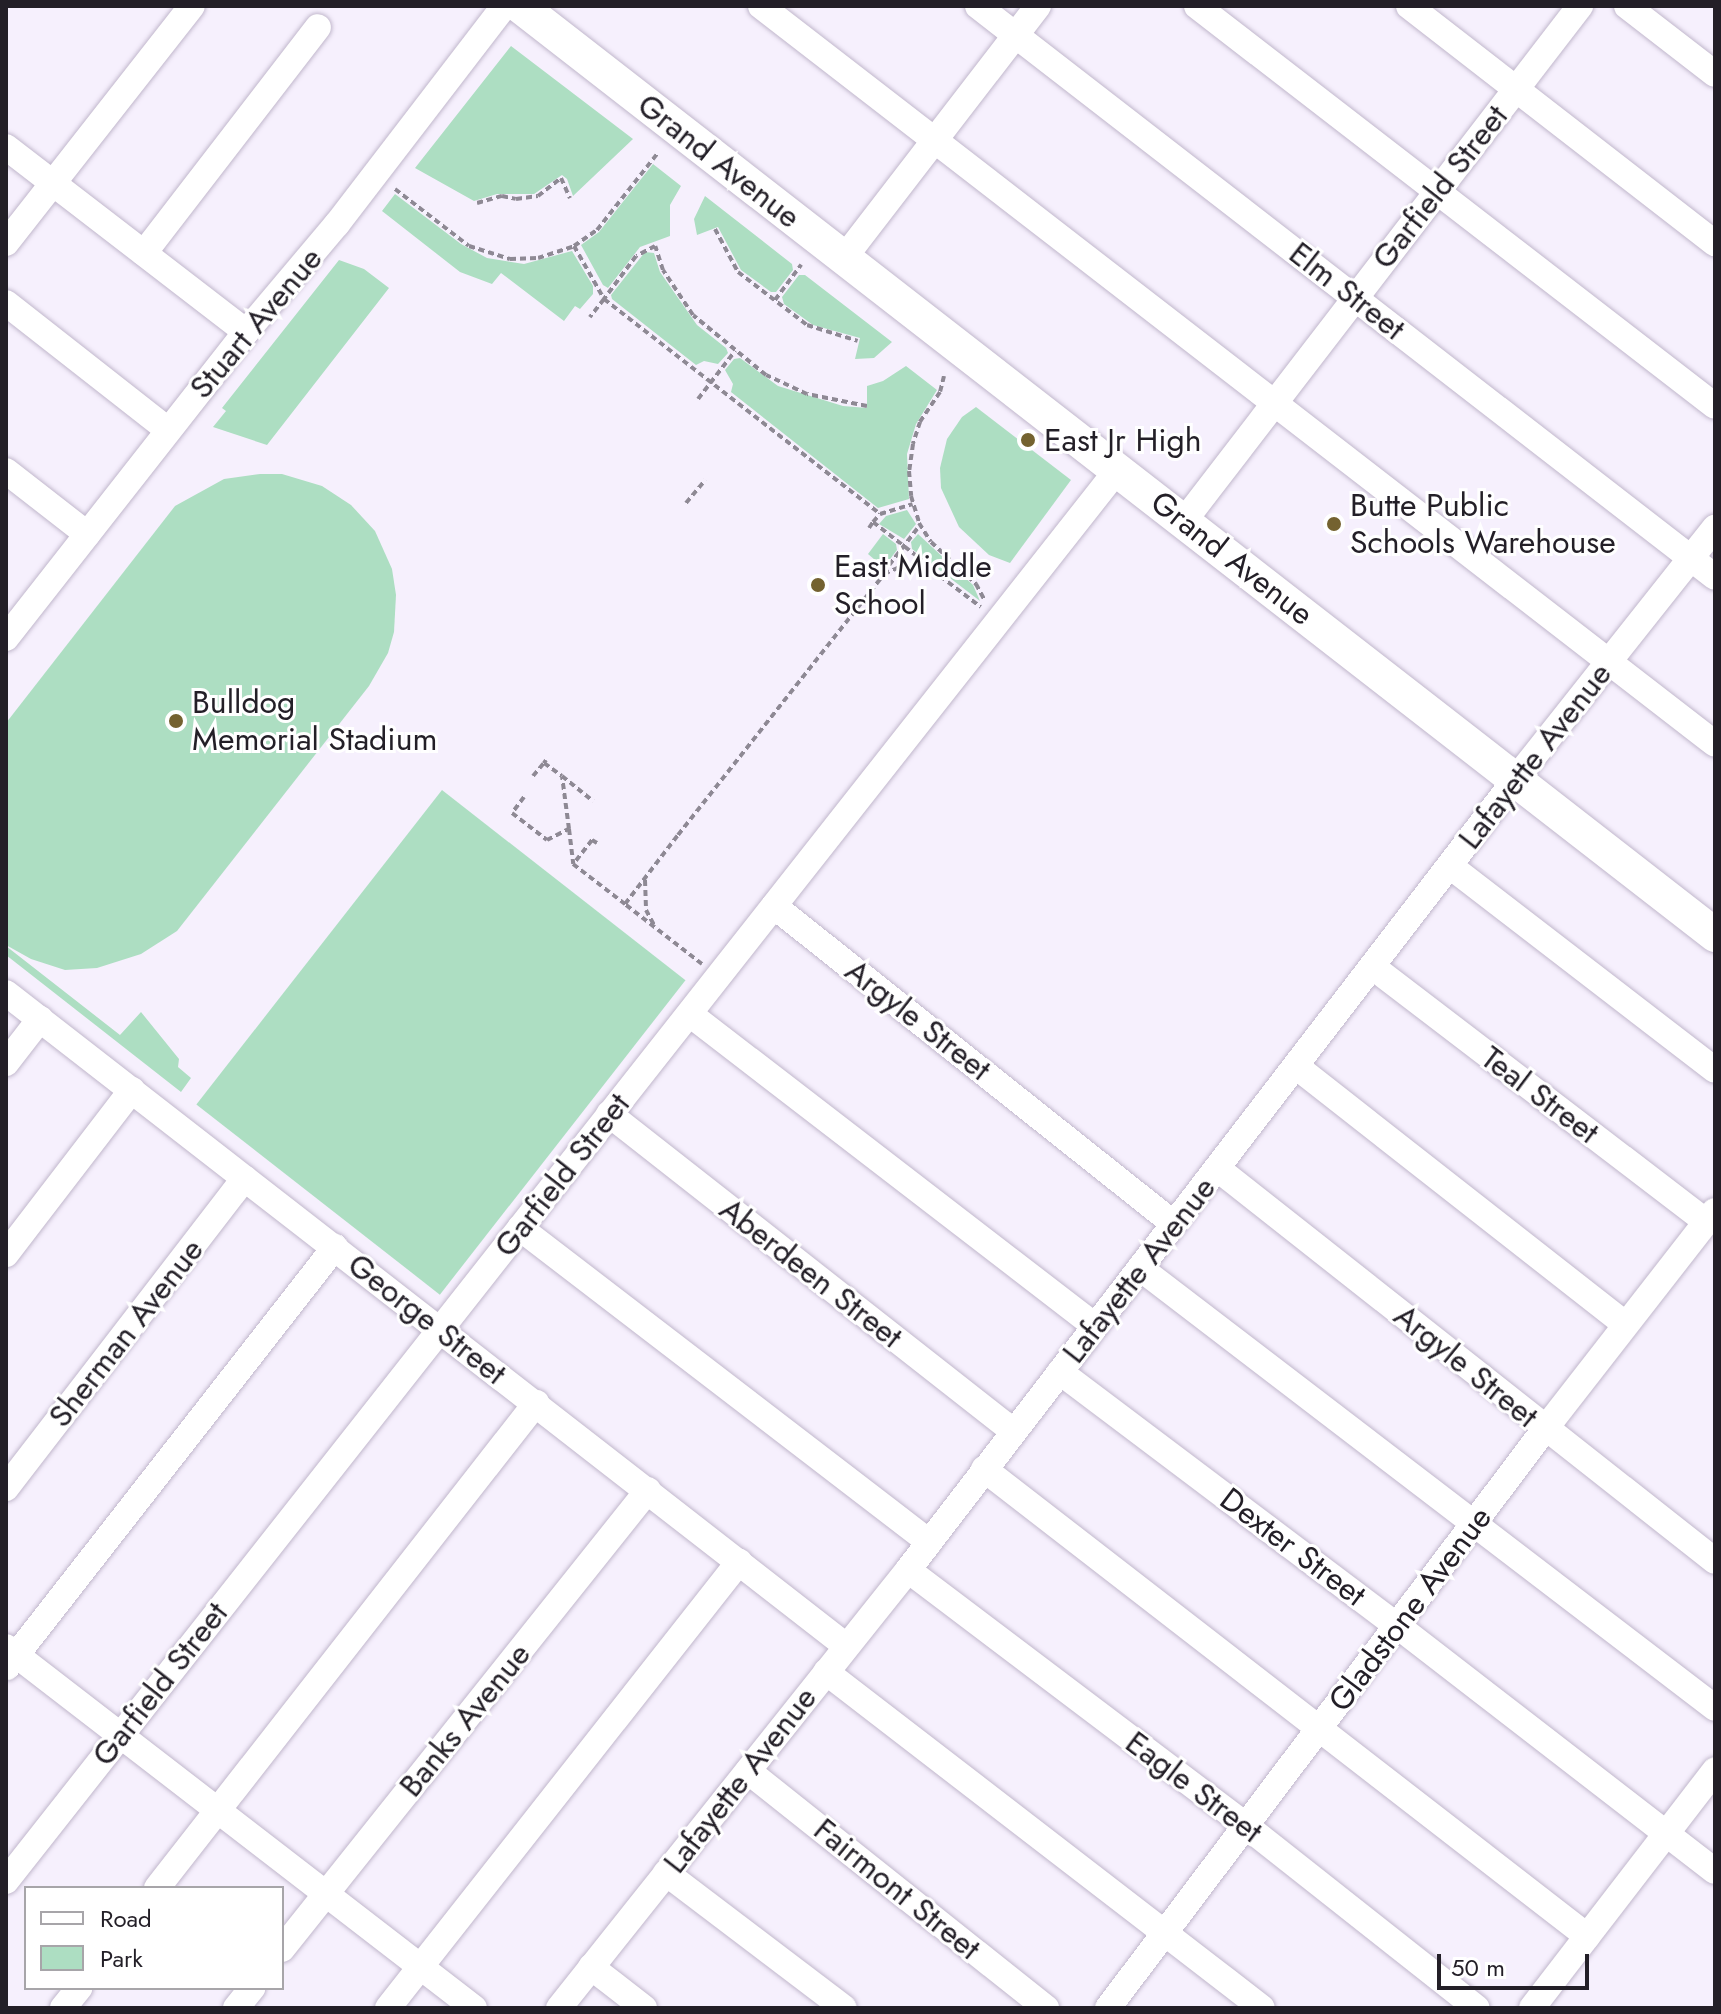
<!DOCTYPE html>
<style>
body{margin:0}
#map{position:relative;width:1721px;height:2014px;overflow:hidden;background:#f6f0fd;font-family:Jost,sans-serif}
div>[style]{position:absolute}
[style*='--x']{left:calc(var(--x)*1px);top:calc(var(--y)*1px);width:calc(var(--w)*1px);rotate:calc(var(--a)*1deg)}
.green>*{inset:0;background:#addec2;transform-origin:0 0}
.path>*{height:4px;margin-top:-2px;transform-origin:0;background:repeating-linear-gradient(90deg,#8e8994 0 6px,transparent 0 10px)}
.roads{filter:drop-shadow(0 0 2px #c1b7cc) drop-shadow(0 0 2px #c1b7cc)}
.minor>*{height:26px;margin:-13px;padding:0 13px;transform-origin:13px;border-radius:13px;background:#fff}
.major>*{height:34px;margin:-17px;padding:0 17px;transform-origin:17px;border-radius:17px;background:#fff}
.dots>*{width:22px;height:22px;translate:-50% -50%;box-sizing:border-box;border:4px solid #fff;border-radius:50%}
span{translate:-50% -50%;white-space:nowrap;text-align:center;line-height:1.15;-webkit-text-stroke:6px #fff;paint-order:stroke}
.street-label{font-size:32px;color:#231f27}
.poi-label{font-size:32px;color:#231f27}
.left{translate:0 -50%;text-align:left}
.frame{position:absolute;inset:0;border:8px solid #231f27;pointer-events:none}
.legend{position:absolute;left:24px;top:1886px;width:260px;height:104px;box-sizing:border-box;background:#fff;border:2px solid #a7a5a9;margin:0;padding:10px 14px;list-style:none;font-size:24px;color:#231f27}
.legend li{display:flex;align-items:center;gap:16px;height:40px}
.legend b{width:40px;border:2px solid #a7a5a9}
.scale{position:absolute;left:1437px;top:1954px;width:152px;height:36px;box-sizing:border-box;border:4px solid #231f27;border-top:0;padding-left:10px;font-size:24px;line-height:28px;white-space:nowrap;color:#231f27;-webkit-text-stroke:6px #fff;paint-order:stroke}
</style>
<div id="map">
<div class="green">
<i style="clip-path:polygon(511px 46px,633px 139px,573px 196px,567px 179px,562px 175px,534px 194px,497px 194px,474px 201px,415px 168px)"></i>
<i style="clip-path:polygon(653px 164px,681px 186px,670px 205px,670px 236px,640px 247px,608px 288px,603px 285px,581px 245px,599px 232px)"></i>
<i style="clip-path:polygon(395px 194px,461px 244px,487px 258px,524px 264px,572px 251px,593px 286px,593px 294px,580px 309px,575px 306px,564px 321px,501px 273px,492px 284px,460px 272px,382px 211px)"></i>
<i style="clip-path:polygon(705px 196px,792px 264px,793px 270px,776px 292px,771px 292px,741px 270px,718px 227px,697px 235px,694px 219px)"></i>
<i style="clip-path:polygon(645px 252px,654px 253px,660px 272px,697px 325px,726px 348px,728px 353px,718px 364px,704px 361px,696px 365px,612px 299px,611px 295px)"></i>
<i style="clip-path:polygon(339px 260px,364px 269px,389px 288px,267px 445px,213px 427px,226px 411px,222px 408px)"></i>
<i style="clip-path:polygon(799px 275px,805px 275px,892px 342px,874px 358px,855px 359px,860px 338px,813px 325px,784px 304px,782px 297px)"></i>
<i style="clip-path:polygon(740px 358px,778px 386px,843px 406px,867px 408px,867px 386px,883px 381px,906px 366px,937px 390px,916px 424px,907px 454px,909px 499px,878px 508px,731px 392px,733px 384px,725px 370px,734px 359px)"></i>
<i style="clip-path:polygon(976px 407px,1071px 480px,1010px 563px,989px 555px,959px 527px,941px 488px,940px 468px,947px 439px,962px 417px)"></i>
<i style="clip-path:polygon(260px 474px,282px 474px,322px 486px,351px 505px,375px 531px,392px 569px,396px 595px,394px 632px,388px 653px,369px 686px,177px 931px,141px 954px,97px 968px,65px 970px,31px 959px,6px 945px,6px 723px,175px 506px,224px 479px)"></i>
<i style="clip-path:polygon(907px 510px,916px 524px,904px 539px,879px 524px,886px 516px)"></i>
<i style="clip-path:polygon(883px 534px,896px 544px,897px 550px,874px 580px,866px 573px,875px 560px,868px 554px)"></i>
<i style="clip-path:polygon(918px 534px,973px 585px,980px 601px,912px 549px,911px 542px)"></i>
<i style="left:442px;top:790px;width:309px;height:399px;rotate:38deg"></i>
<i style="clip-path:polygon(6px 946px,120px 1035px,141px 1012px,179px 1059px,178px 1067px,191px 1078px,181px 1092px,6px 955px)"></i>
</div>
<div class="path">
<i style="--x:395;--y:189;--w:93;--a:37.6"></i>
<i style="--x:469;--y:246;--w:43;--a:17.6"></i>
<i style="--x:510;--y:259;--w:28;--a:-2"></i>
<i style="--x:538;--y:258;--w:38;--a:-18"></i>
<i style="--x:574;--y:246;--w:28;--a:-35"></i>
<i style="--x:597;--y:230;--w:97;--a:-51.7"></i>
<i style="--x:477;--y:203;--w:26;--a:-16"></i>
<i style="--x:502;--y:196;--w:14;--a:12"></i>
<i style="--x:516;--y:199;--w:22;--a:-8"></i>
<i style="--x:538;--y:196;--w:29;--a:-38"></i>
<i style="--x:561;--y:178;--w:22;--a:66"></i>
<i style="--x:715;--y:229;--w:49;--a:61.9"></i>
<i style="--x:738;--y:272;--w:87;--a:37.5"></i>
<i style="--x:807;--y:325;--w:53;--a:17.4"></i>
<i style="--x:574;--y:246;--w:61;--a:60.5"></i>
<i style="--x:604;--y:299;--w:23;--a:128"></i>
<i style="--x:775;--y:300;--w:44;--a:-53.4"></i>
<i style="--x:944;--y:376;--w:16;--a:104"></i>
<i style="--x:940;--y:392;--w:36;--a:124"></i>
<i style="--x:920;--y:422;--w:23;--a:108"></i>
<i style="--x:913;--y:444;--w:27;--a:98"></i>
<i style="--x:909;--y:471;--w:25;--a:85"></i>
<i style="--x:911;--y:496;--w:28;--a:73"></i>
<i style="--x:919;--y:523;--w:22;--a:58"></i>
<i style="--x:931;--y:542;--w:62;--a:43"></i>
<i style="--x:976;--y:584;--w:19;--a:62"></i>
<i style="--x:698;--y:399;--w:61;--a:-52.4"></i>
<i style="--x:867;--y:406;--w:61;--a:-168.7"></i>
<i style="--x:807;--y:394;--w:45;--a:-155.1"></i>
<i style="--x:766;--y:375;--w:94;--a:-140.6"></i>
<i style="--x:693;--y:315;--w:54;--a:-123.7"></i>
<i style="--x:663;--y:270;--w:25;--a:-108"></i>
<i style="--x:655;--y:246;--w:21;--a:152"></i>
<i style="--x:636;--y:256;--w:54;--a:126.7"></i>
<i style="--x:604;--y:299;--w:350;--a:37.9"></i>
<i style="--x:686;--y:503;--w:30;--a:-50"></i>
<i style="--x:873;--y:522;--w:11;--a:-49"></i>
<i style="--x:880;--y:514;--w:34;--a:-17"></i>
<i style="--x:869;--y:528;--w:7;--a:-56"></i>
<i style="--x:873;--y:522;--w:68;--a:37.9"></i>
<i style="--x:927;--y:564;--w:5;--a:101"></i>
<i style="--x:883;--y:573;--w:61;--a:-52.4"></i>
<i style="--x:546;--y:760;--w:4;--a:124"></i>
<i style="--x:544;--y:763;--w:22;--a:36"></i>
<i style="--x:533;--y:776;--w:17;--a:-50"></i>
<i style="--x:524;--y:797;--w:20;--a:127"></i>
<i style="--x:512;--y:813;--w:44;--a:37.6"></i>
<i style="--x:547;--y:840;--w:25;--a:-27"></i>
<i style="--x:569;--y:829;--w:35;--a:83"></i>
<i style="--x:569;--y:829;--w:53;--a:-97.5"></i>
<i style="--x:562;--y:776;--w:40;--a:39"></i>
<i style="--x:597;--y:843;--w:6;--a:-149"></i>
<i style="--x:592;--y:840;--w:31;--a:128"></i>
<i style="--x:573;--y:864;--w:66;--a:37.6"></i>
<i style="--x:645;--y:880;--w:30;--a:88"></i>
<i style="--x:646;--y:910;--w:17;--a:62"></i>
<i style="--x:702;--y:964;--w:98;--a:-142.1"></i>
<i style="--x:625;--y:904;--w:87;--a:-52.5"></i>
<i style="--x:678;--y:835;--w:333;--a:-51.7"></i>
<i style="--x:884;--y:574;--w:17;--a:-24"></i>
<i style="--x:900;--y:567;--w:32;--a:5"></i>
<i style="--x:932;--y:570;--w:61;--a:37.1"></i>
</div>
<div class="roads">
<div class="minor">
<i style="--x:761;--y:6;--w:1206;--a:37.72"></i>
<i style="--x:978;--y:6;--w:932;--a:37.77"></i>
<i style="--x:1197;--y:6;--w:654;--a:37.68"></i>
<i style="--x:1409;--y:6;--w:387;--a:37.8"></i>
<i style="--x:1627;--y:6;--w:111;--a:37.7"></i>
<i style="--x:6;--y:147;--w:303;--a:37.6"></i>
<i style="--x:6;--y:243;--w:301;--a:-51.9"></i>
<i style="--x:144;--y:253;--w:285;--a:-52.4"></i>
<i style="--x:844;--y:258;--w:318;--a:-52.4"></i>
<i style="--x:6;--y:303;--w:206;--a:38.1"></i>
<i style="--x:6;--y:471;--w:103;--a:37.9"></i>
<i style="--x:1184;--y:521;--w:650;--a:-52.44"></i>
<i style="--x:6;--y:638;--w:389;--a:-51.9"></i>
<i style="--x:246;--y:332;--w:141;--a:-49.9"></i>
<i style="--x:337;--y:224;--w:275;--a:-52.5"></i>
<i style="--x:1450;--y:866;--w:334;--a:37.6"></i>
<i style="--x:774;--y:906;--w:511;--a:38.48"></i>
<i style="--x:1373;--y:967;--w:419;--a:37.4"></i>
<i style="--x:6;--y:993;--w:1064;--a:37.86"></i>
<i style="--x:691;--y:1015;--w:510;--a:37.59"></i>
<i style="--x:6;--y:1063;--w:56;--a:-52.3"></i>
<i style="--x:1297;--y:1067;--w:417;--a:38.1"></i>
<i style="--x:609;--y:1114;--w:514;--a:38.12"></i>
<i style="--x:1218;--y:1169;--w:633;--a:38.26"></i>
<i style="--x:520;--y:1228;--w:516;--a:37.51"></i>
<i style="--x:6;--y:1254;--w:207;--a:-52.5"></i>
<i style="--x:1140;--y:1268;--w:724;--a:37.42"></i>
<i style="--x:1060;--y:1372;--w:424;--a:37"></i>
<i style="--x:1399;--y:1627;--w:399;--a:37.7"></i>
<i style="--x:984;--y:1469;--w:763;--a:37.76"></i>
<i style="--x:6;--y:1488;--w:391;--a:-52.4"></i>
<i style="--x:908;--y:1570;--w:423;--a:37.1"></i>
<i style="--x:1245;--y:1825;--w:295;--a:38.3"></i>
<i style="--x:6;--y:1647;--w:591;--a:37.65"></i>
<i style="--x:7;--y:1667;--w:533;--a:-52.01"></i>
<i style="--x:826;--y:1672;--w:550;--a:37.62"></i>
<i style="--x:748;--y:1771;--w:381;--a:38.5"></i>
<i style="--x:666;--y:1873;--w:223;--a:37.2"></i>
<i style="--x:6;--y:1881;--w:1797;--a:-51.78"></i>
<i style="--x:157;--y:1888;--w:616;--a:-51.99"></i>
<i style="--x:282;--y:1949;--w:587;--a:-51.43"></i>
<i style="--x:591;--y:1967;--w:67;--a:37.7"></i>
<i style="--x:63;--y:2008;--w:26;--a:-51"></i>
<i style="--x:236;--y:2008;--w:26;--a:-51"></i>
<i style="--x:388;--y:2008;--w:568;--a:-51.8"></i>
<i style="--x:559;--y:2008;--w:560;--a:-51.45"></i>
<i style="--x:908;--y:1570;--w:996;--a:-52.46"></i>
<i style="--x:1515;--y:780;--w:322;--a:-51.6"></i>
<i style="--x:1108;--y:2008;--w:725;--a:-52.96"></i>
<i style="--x:1545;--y:1429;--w:276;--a:-52.1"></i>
<i style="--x:1532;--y:2008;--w:300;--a:-52.4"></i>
</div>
<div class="major">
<i style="--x:520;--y:6;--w:1514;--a:37.86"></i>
</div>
</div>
<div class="dots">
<i style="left:1028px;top:440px;background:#746230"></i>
<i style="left:1334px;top:524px;background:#746230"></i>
<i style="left:818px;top:585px;background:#746230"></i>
<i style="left:176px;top:721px;background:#746230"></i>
</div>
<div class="street-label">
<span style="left:719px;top:161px;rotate:38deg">Grand Avenue</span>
<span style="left:1440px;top:187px;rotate:-52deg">Garfield Street</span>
<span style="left:1347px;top:291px;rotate:38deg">Elm Street</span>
<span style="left:256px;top:323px;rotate:-50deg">Stuart Avenue</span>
<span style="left:1232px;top:558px;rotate:38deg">Grand Avenue</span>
<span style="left:1535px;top:756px;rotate:-52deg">Lafayette Avenue</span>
<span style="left:918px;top:1020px;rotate:38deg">Argyle Street</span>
<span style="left:1540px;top:1095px;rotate:37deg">Teal Street</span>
<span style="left:562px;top:1175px;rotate:-52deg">Garfield Street</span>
<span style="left:1139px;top:1270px;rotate:-52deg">Lafayette Avenue</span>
<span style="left:811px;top:1273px;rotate:38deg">Aberdeen Street</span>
<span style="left:427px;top:1319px;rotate:38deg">George Street</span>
<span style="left:126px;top:1333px;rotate:-52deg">Sherman Avenue</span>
<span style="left:1466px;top:1366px;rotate:39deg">Argyle Street</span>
<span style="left:1293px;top:1547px;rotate:37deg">Dexter Street</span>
<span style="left:1410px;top:1609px;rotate:-53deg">Gladstone Avenue</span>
<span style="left:160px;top:1684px;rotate:-52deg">Garfield Street</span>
<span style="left:465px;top:1720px;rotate:-51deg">Banks Avenue</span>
<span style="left:740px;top:1780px;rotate:-52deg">Lafayette Avenue</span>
<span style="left:1194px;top:1787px;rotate:37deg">Eagle Street</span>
<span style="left:897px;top:1889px;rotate:39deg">Fairmont Street</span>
</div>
<div class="poi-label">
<span class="left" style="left:1044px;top:440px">East Jr High</span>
<span class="left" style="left:1350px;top:524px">Butte Public<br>Schools Warehouse</span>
<span class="left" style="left:834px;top:585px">East Middle<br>School</span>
<span class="left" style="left:192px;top:721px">Bulldog<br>Memorial Stadium</span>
</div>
<div class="frame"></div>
<ul class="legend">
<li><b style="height:10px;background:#fff"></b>Road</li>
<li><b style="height:22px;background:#addec2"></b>Park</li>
</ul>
<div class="scale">50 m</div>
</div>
